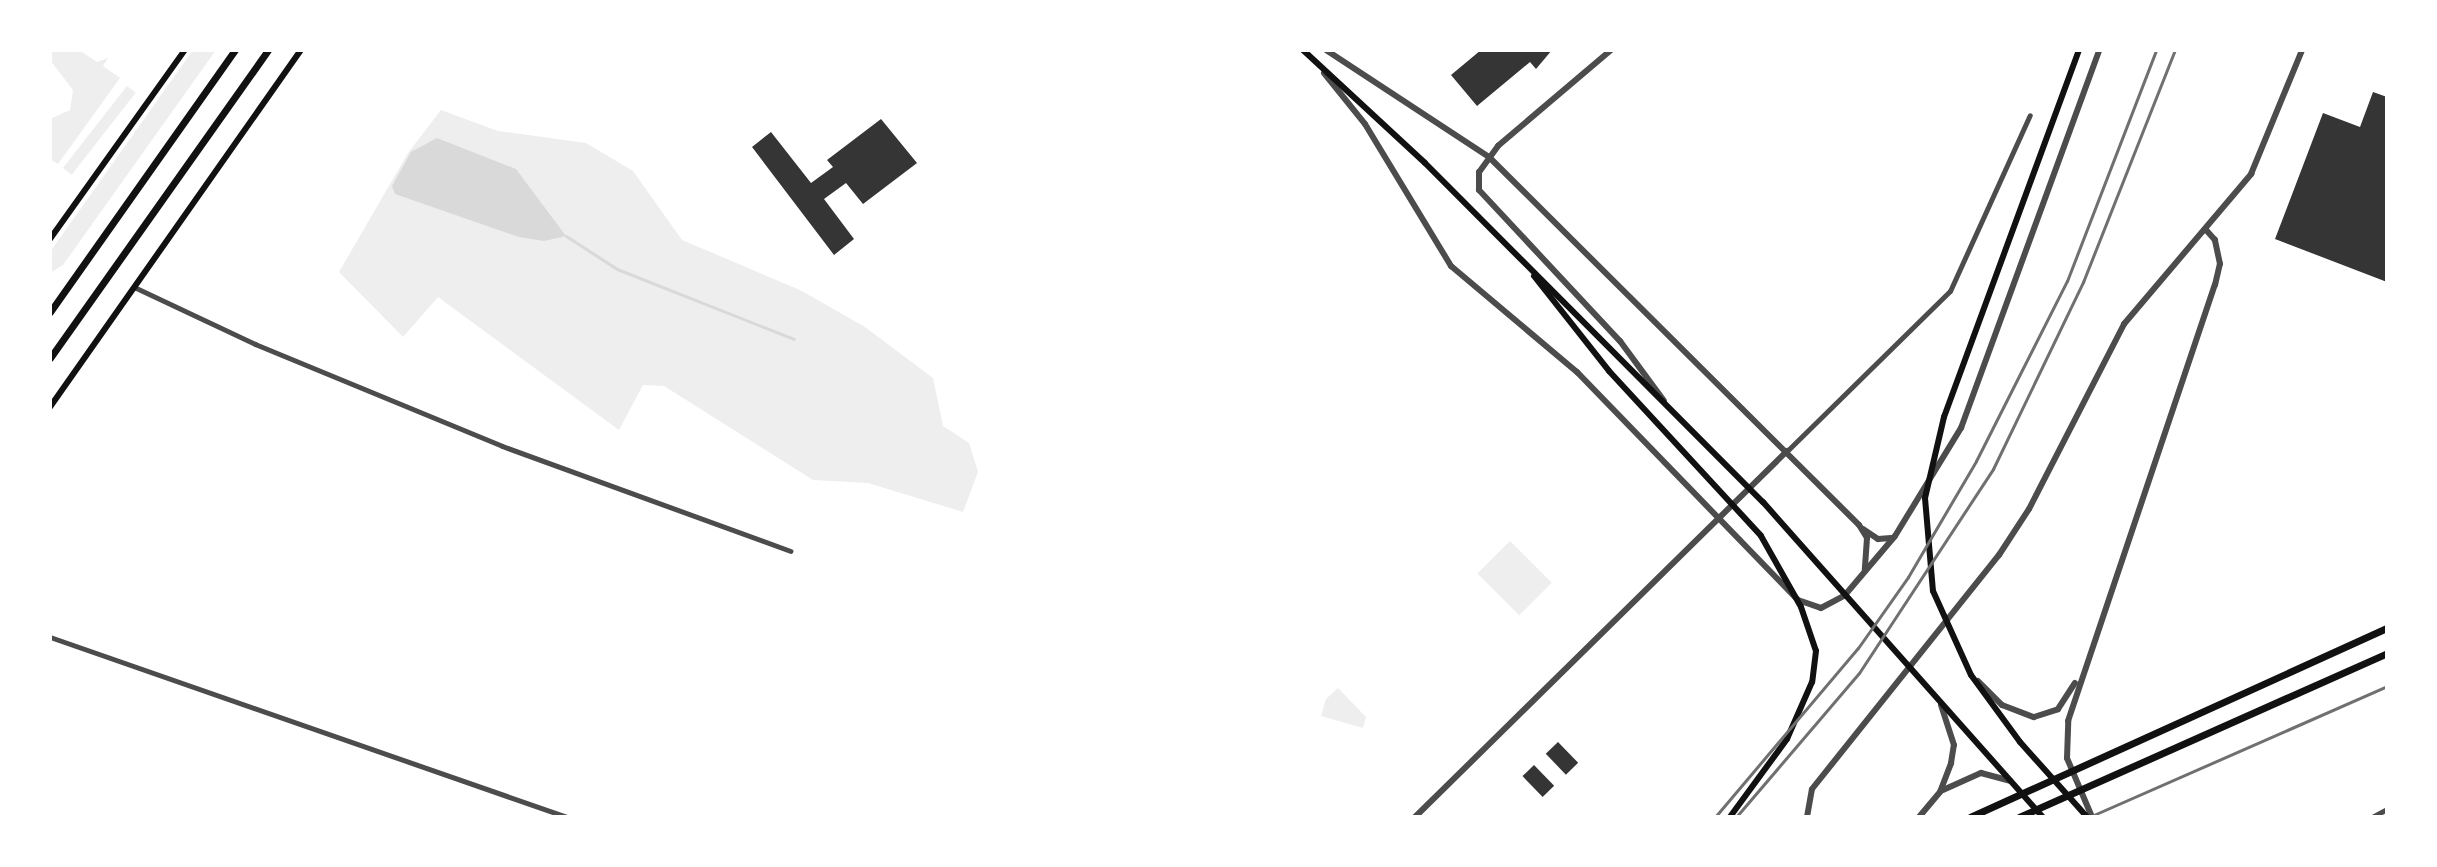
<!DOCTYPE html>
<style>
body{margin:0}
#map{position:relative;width:2437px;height:867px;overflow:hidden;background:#fff;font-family:Helvetica,sans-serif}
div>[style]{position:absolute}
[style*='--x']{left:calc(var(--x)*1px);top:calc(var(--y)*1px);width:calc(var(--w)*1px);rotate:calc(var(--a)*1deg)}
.green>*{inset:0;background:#eee;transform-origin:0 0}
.water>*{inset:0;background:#d9d9d9}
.stream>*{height:3px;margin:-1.5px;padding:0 1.5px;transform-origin:1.5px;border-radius:1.5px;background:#d9d9d9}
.building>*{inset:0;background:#353535;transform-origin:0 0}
.minor>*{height:5px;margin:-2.5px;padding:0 2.5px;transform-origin:2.5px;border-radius:2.5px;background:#4c4c4c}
.tertiary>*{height:6px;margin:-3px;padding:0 3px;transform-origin:3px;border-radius:3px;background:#4c4c4c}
.secondary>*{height:6px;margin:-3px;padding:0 3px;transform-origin:3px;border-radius:3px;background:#111}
.primary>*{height:7px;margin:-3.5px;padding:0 3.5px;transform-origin:3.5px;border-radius:3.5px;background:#111}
.rail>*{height:3px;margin:-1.5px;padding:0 1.5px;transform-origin:1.5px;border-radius:1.5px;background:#707070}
span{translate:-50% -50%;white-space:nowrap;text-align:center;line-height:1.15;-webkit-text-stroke:8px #fff;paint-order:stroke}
.frame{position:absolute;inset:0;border:52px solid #fff;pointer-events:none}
</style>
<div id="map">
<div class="green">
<i style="clip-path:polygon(50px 50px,79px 50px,97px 62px,108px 58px,103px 66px,120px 78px,58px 164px,50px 159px,50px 119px,70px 110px,73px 90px,50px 60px)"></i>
<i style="clip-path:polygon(193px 50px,216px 50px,63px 265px,50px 273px,50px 252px)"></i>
<i style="left:127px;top:86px;width:11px;height:104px;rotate:38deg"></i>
<i style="clip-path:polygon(441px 110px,498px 131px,586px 143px,633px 171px,682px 240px,800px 290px,865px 327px,933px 378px,943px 426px,969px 443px,978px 472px,963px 512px,868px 483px,813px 480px,664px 386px,643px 385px,619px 430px,438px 297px,403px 337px,339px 272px,408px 153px)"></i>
<i style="left:1510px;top:541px;width:59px;height:46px;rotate:45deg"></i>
<i style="clip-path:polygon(1338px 688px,1366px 717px,1363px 728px,1321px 716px,1326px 699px)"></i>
</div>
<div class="water">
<i style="clip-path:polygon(437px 138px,516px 169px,566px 236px,544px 241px,519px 237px,395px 194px,392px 186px,411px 152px)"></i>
</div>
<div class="stream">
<i style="--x:566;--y:236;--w:61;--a:32.9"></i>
<i style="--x:617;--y:269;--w:190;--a:21.6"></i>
</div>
<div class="building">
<i style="clip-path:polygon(1481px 50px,1552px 50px,1536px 69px,1530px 62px,1477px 106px,1451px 75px)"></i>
<i style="clip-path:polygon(2373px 92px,2387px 97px,2387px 282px,2275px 239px,2323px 113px,2360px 127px)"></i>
<i style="clip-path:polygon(881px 119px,917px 163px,863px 204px,846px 183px,824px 199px,854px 239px,834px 255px,752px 147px,771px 132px,811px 183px,833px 167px,827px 160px)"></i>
<i style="left:1558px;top:742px;width:29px;height:17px;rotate:46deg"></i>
<i style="left:1534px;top:765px;width:29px;height:16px;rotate:46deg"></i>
</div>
<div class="minor">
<i style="--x:134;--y:287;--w:134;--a:25.2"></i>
<i style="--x:255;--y:344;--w:267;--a:22.4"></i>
<i style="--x:502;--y:446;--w:307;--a:20"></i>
<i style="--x:1787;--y:451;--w:228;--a:-44.5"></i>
<i style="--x:1950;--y:291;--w:193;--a:-65.6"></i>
<i style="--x:50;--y:637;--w:547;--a:19.2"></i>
<i style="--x:2372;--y:817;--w:17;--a:-28"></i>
</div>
<div class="tertiary">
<i style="--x:1326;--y:50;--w:195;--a:33.3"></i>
<i style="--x:1489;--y:157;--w:522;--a:44.84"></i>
<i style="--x:1859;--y:525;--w:15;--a:58"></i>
<i style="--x:1867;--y:538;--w:32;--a:94"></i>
<i style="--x:1611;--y:50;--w:148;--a:139.7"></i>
<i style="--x:1498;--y:146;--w:32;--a:126"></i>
<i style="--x:1479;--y:172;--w:18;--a:90"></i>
<i style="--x:1479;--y:190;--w:207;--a:47"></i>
<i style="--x:1620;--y:341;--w:74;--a:53.7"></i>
<i style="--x:1324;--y:73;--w:65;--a:51.2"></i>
<i style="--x:1365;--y:124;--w:166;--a:58.8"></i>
<i style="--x:1451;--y:266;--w:165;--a:40.1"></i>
<i style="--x:1577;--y:372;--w:318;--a:45.9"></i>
<i style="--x:1798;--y:600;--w:24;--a:19"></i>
<i style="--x:1821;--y:608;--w:27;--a:-28"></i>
<i style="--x:1845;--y:595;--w:77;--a:-49.7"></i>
<i style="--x:1895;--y:536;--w:127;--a:-58.6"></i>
<i style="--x:1961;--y:428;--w:402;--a:-69.9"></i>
<i style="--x:1863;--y:529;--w:18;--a:34"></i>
<i style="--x:1878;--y:539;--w:13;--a:-4"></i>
<i style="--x:1978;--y:681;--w:34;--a:45"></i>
<i style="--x:2002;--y:705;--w:34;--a:21"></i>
<i style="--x:2034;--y:717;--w:25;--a:-18"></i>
<i style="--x:2058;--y:709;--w:31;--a:-57"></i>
<i style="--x:1943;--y:790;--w:42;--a:-24.1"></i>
<i style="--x:1981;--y:773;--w:30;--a:15"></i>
<i style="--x:1415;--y:817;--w:522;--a:-44.53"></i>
<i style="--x:1807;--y:817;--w:28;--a:-80"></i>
<i style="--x:1812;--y:789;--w:300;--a:-51.4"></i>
<i style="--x:1999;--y:555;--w:55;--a:-56.9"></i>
<i style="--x:2029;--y:509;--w:208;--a:-62.8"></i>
<i style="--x:2124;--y:324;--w:197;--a:-49.7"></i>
<i style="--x:2251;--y:174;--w:134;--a:-67.6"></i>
<i style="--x:1919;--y:817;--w:33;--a:-50"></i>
<i style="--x:1940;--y:792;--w:31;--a:-69"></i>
<i style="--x:1951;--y:763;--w:18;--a:-81"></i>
<i style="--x:1954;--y:745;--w:42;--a:-108"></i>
<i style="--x:2092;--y:817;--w:64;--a:-113"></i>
<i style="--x:2067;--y:758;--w:37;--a:-88"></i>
<i style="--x:2068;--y:721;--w:460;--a:-71.4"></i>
<i style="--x:2215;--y:285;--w:22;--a:-77"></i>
<i style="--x:2220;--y:264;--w:25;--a:-102"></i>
<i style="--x:2215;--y:240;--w:13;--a:-132"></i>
</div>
<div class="secondary">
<i style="--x:1303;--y:50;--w:166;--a:42.8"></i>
<i style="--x:1425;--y:163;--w:479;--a:45.1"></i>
<i style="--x:1763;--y:502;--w:421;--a:48.4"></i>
<i style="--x:2079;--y:50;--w:391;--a:110.2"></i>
<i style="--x:1944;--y:417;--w:83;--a:103.2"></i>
<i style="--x:1925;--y:498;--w:93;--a:85.1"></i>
<i style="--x:1933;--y:591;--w:92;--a:65.7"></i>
<i style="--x:1971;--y:675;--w:83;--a:53.8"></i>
<i style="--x:2020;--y:742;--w:101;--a:48.2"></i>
<i style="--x:50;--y:239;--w:232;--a:-54.5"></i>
<i style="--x:1534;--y:276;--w:121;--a:51.7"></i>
<i style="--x:1609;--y:371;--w:224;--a:47.3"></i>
<i style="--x:1761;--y:536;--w:81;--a:60.6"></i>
<i style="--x:1801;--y:607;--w:46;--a:71.2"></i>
<i style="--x:1816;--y:651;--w:31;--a:97"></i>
<i style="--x:1812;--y:682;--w:62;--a:113.7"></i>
<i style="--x:1787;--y:739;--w:97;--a:126.2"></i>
<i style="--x:50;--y:407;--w:436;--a:-54.9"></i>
</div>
<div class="primary">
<i style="--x:50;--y:312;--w:321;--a:-54.8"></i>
<i style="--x:50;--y:358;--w:377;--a:-54.7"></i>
<i style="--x:1970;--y:817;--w:458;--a:-24.4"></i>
<i style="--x:2019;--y:817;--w:403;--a:-24"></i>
</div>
<div class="rail">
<i style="--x:1715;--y:817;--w:221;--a:-49.8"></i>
<i style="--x:1858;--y:648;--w:87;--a:-54.8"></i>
<i style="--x:1908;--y:577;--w:134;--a:-59.6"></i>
<i style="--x:1976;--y:461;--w:202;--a:-63.2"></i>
<i style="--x:2067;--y:281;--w:248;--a:-68.9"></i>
<i style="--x:1736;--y:817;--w:189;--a:-49.5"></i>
<i style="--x:1859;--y:673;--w:244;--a:-56.7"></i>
<i style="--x:1993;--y:469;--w:208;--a:-64.3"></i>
<i style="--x:2083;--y:282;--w:250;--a:-68.4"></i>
<i style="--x:2089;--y:817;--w:326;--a:-23.7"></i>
</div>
<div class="frame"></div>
</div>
